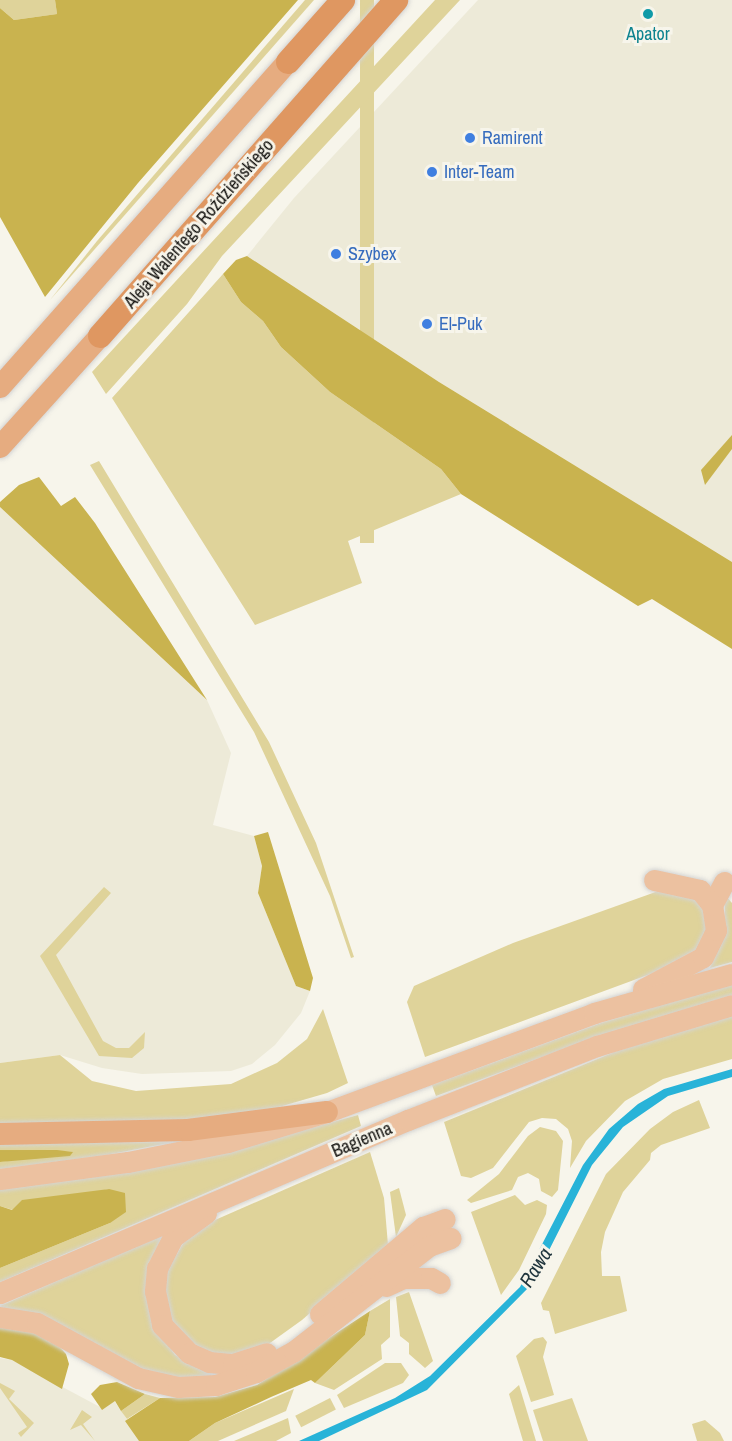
<!DOCTYPE html>
<meta charset="utf-8">
<style>
body{margin:0}
#map{position:relative;width:732px;height:1441px;overflow:hidden;background:#f7f5eb;font-family:"Archivo Narrow",sans-serif}
div>[style]{position:absolute}
[style*='--x']{left:calc(var(--x)*1px);top:calc(var(--y)*1px);width:calc(var(--w)*1px);rotate:calc(var(--a)*1deg)}
.built>*{inset:0;background:#edead8}
.green>*{inset:0;background:#dfd39a;transform-origin:0 0}
.forest>*{inset:0;background:#c9b34f}
.water>*{inset:0;background:#28b3d8}
.roads{filter:drop-shadow(0 0 2px #d4d4d3) drop-shadow(0 0 2px #d4d4d3)}
.primary>*{height:21px;margin:-10.5px;padding:0 10.5px;transform-origin:10.5px;border-radius:10.5px;background:#ecc1a0}
.trunk>*{height:22px;margin:-11px;padding:0 11px;transform-origin:11px;border-radius:11px;background:#e6ac80}
.motorway>*{height:24px;margin:-12px;padding:0 12px;transform-origin:12px;border-radius:12px;background:#df9761}
.dots>*{width:16px;height:16px;translate:-50% -50%;box-sizing:border-box;border:3px solid #f7f5eb;border-radius:50%}
span{translate:-50% -50%;white-space:nowrap;text-align:center;line-height:1.15;-webkit-text-stroke:6px #f7f5eb;paint-order:stroke}
.culture-label{font-size:18px;color:#0d838f}
.shop-label{font-size:18px;color:#366cbe}
.left{translate:0 -50%;text-align:left}
.street-label{font-size:18px;color:#0f0e0b}
.water-label{font-size:20px;color:#20353d;font-style:italic}
</style>
<div id="map">
<div class="built">
<i style="clip-path:polygon(478px 0,732px 0,732px 562px,439px 382px,247px 256px,294px 198px)"></i>
<i style="clip-path:polygon(0 507px,207px 700px,231px 753px,213px 825px,254px 836px,262px 866px,258px 893px,296px 986px,310px 991px,301px 1013px,275px 1045px,252px 1064px,231px 1071px,142px 1074px,102px 1068px,60px 1055px,0 1063px)"></i>
<i style="clip-path:polygon(0 1358px,12px 1360px,100px 1407px,113px 1399px,142px 1441px,0 1441px)"></i>
</div>
<div class="green">
<i style="clip-path:polygon(0 0,55px 0,57px 14px,14px 20px,0 8px)"></i>
<i style="clip-path:polygon(305px 0,314px 0,50px 300px,97px 241px)"></i>
<i style="left:360px;top:0;width:14px;height:543px"></i>
<i style="clip-path:polygon(435px 0,460px 0,222px 256px,187px 304px,106px 394px,92px 372px)"></i>
<i style="clip-path:polygon(223px 274px,241px 302px,263px 321px,281px 347px,330px 392px,441px 469px,461px 494px,348px 541px,362px 583px,255px 625px,112px 398px)"></i>
<i style="clip-path:polygon(99px 461px,269px 742px,316px 843px,354px 957px,351px 958px,330px 896px,254px 732px,90px 465px)"></i>
<i style="clip-path:polygon(104px 887px,111px 893px,56px 955px,103px 1041px,116px 1048px,129px 1048px,145px 1032px,144px 1048px,132px 1058px,99px 1056px,40px 956px)"></i>
<i style="clip-path:polygon(664px 889px,689px 893px,702px 906px,707px 931px,699px 948px,653px 973px,425px 1057px,407px 1002px,414px 986px,513px 943px)"></i>
<i style="clip-path:polygon(725px 895px,732px 903px,732px 962px,710px 968px,725px 933px)"></i>
<i style="clip-path:polygon(732px 984px,732px 995px,591px 1039px,436px 1096px,432px 1085px,601px 1023px)"></i>
<i style="clip-path:polygon(323px 1009px,348px 1083px,327px 1093px,238px 1119px,0 1126px,0 1063px,60px 1055px,92px 1081px,136px 1091px,231px 1084px,277px 1063px,307px 1039px)"></i>
<i style="clip-path:polygon(732px 1014px,732px 1059px,663px 1079px,625px 1101px,586px 1141px,570px 1168px,572px 1141px,568px 1129px,556px 1119px,542px 1118px,529px 1122px,493px 1168px,471px 1178px,461px 1176px,444px 1122px,617px 1051px)"></i>
<i style="clip-path:polygon(699px 1100px,710px 1128px,661px 1145px,651px 1153px,650px 1160px,623px 1192px,605px 1232px,601px 1252px,602px 1276px,620px 1276px,627px 1311px,555px 1334px,549px 1311px,543px 1310px,541px 1303px,606px 1174px,650px 1129px,673px 1112px)"></i>
<i style="clip-path:polygon(358px 1115px,361px 1126px,0 1282px,0 1268px,110px 1223px,109px 1189px,13px 1210px,0 1206px,0 1188px,240px 1148px)"></i>
<i style="clip-path:polygon(540px 1127px,556px 1131px,563px 1141px,558px 1190px,552px 1197px,541px 1191px,539px 1179px,528px 1173px,518px 1177px,512px 1190px,471px 1203px,467px 1200px,499px 1174px,528px 1136px)"></i>
<i style="clip-path:polygon(174px 1142px,101px 1156px,0 1169px,0 1162px,73px 1152px,0 1150px,0 1143px)"></i>
<i style="clip-path:polygon(370px 1152px,384px 1198px,388px 1245px,302px 1320px,263px 1348px,230px 1357px,200px 1349px,173px 1324px,164px 1299px,165px 1275px,185px 1240px,215px 1220px)"></i>
<i style="clip-path:polygon(399px 1188px,406px 1215px,396px 1237px,390px 1192px)"></i>
<i style="clip-path:polygon(515px 1195px,525px 1205px,537px 1200px,547px 1205px,546px 1214px,519px 1270px,501px 1295px,471px 1212px)"></i>
<i style="clip-path:polygon(162px 1235px,146px 1279px,151px 1320px,175px 1355px,214px 1375px,190px 1379px,152px 1374px,0 1306px)"></i>
<i style="clip-path:polygon(409px 1292px,433px 1361px,425px 1368px,409px 1354px,409px 1343px,400px 1336px,396px 1297px)"></i>
<i style="clip-path:polygon(390px 1299px,390px 1337px,381px 1345px,382px 1359px,334px 1390px,315px 1383px,365px 1335px,370px 1311px)"></i>
<i style="clip-path:polygon(543px 1337px,547px 1342px,543px 1357px,554px 1395px,531px 1402px,516px 1356px,534px 1339px)"></i>
<i style="clip-path:polygon(385px 1363px,401px 1363px,409px 1375px,403px 1383px,344px 1408px,337px 1395px)"></i>
<i style="clip-path:polygon(0 1383px,15px 1391px,9px 1399px,34px 1423px,21px 1437px,18px 1433px,27px 1427px,0 1388px)"></i>
<i style="clip-path:polygon(519px 1385px,536px 1441px,523px 1441px,509px 1394px)"></i>
<i style="clip-path:polygon(294px 1389px,286px 1411px,218px 1441px,189px 1441px,215px 1423px)"></i>
<i style="clip-path:polygon(145px 1394px,160px 1398px,127px 1419px,121px 1411px)"></i>
<i style="left:330px;top:1398px;width:13px;height:39px;rotate:63deg"></i>
<i style="clip-path:polygon(572px 1398px,588px 1441px,543px 1441px,533px 1410px)"></i>
<i style="clip-path:polygon(82px 1410px,92px 1417px,83px 1424px,95px 1441px,81px 1425px,70px 1430px)"></i>
<i style="clip-path:polygon(288px 1418px,291px 1433px,276px 1441px,234px 1441px)"></i>
<i style="clip-path:polygon(705px 1420px,720px 1433px,724px 1441px,697px 1441px,692px 1424px)"></i>
</div>
<div class="forest">
<i style="clip-path:polygon(55px 0,298px 0,138px 183px,45px 297px,0 217px,0 8px,14px 20px,57px 14px)"></i>
<i style="clip-path:polygon(247px 256px,439px 382px,732px 562px,732px 649px,652px 599px,638px 606px,461px 494px,441px 469px,330px 392px,281px 347px,263px 321px,241px 302px,223px 274px,236px 260px)"></i>
<i style="clip-path:polygon(732px 435px,732px 449px,705px 485px,701px 470px)"></i>
<i style="clip-path:polygon(39px 477px,61px 506px,75px 497px,95px 523px,207px 700px,0 507px,0 502px,19px 485px)"></i>
<i style="clip-path:polygon(268px 832px,313px 978px,310px 991px,296px 986px,258px 893px,262px 866px,254px 836px)"></i>
<i style="clip-path:polygon(0 1150px,57px 1150px,73px 1152px,70px 1156px,0 1162px)"></i>
<i style="clip-path:polygon(109px 1189px,125px 1193px,126px 1212px,110px 1223px,0 1268px,0 1206px,12px 1210px,22px 1200px)"></i>
<i style="clip-path:polygon(370px 1311px,365px 1335px,315px 1383px,311px 1380px,271px 1397px,215px 1423px,189px 1441px,139px 1441px,125px 1421px,160px 1398px,215px 1397px,257px 1385px)"></i>
<i style="clip-path:polygon(0 1327px,22px 1328px,56px 1343px,66px 1354px,69px 1364px,62px 1389px,12px 1360px,0 1357px)"></i>
<i style="clip-path:polygon(117px 1382px,145px 1394px,121px 1411px,115px 1401px,102px 1410px,91px 1394px,100px 1385px)"></i>
</div>
<div class="water">
<i style="clip-path:polygon(732px 1069px,732px 1077px,668px 1096px,623px 1127px,592px 1165px,532px 1284px,427px 1390px,319px 1441px,299px 1441px,395px 1398px,430px 1376px,520px 1287px,583px 1165px,609px 1129px,638px 1104px,664px 1089px)"></i>
</div>
<div class="roads">
<div class="primary">
<i style="--x:712;--y:905;--w:26;--a:-62"></i>
<i style="--x:643;--y:989;--w:68;--a:-28.1"></i>
<i style="--x:703;--y:957;--w:30;--a:-64"></i>
<i style="--x:716;--y:930;--w:25;--a:-99"></i>
<i style="--x:712;--y:905;--w:19;--a:-129"></i>
<i style="--x:700;--y:890;--w:47;--a:-167.7"></i>
<i style="--x:0;--y:1179;--w:129;--a:-7.6"></i>
<i style="--x:128;--y:1162;--w:102;--a:-11.3"></i>
<i style="--x:228;--y:1142;--w:103;--a:-16.9"></i>
<i style="--x:327;--y:1112;--w:285;--a:-20.3"></i>
<i style="--x:594;--y:1013;--w:143;--a:-15.8"></i>
<i style="--x:206;--y:1213;--w:41;--a:144"></i>
<i style="--x:173;--y:1237;--w:35;--a:117"></i>
<i style="--x:157;--y:1268;--w:23;--a:95"></i>
<i style="--x:155;--y:1291;--w:35;--a:78"></i>
<i style="--x:162;--y:1325;--w:39;--a:46"></i>
<i style="--x:189;--y:1353;--w:22;--a:24"></i>
<i style="--x:209;--y:1362;--w:24;--a:5"></i>
<i style="--x:233;--y:1364;--w:35;--a:-18"></i>
<i style="--x:386;--y:1286;--w:19;--a:-25"></i>
<i style="--x:403;--y:1278;--w:28;--a:0"></i>
<i style="--x:431;--y:1278;--w:10;--a:29"></i>
<i style="--x:0;--y:1293;--w:443;--a:-23"></i>
<i style="--x:408;--y:1120;--w:203;--a:-21.4"></i>
<i style="--x:597;--y:1046;--w:141;--a:-16.9"></i>
<i style="--x:320;--y:1314;--w:135;--a:-40.2"></i>
<i style="--x:423;--y:1227;--w:23;--a:-20"></i>
<i style="--x:0;--y:1317;--w:37;--a:9"></i>
<i style="--x:37;--y:1323;--w:115;--a:28.6"></i>
<i style="--x:138;--y:1378;--w:41;--a:12.7"></i>
<i style="--x:178;--y:1387;--w:38;--a:-3"></i>
<i style="--x:216;--y:1385;--w:42;--a:-18"></i>
<i style="--x:256;--y:1372;--w:43;--a:-28.9"></i>
<i style="--x:294;--y:1351;--w:171;--a:-37.9"></i>
<i style="--x:429;--y:1246;--w:23;--a:-20"></i>
</div>
<div class="trunk">
<i style="--x:0;--y:387;--w:434;--a:-48.5"></i>
<i style="--x:0;--y:447;--w:149;--a:-48"></i>
<i style="--x:0;--y:1134;--w:188;--a:-1.2"></i>
<i style="--x:188;--y:1130;--w:140;--a:-7.4"></i>
</div>
<div class="motorway">
<i style="--x:288;--y:62;--w:83;--a:-48.4"></i>
<i style="--x:100;--y:336;--w:448;--a:-48.6"></i>
</div>
</div>
<div class="dots">
<i style="left:648px;top:14px;background:#0f9aa8"></i>
<i style="left:470px;top:138px;background:#3f7fe0"></i>
<i style="left:432px;top:172px;background:#3f7fe0"></i>
<i style="left:336px;top:254px;background:#3f7fe0"></i>
<i style="left:427px;top:324px;background:#3f7fe0"></i>
</div>
<div class="culture-label">
<span style="left:648px;top:34px">Apator</span>
</div>
<div class="shop-label">
<span class="left" style="left:482px;top:138px">Ramirent</span>
<span class="left" style="left:444px;top:172px">Inter-Team</span>
<span class="left" style="left:348px;top:254px">Szybex</span>
<span class="left" style="left:439px;top:324px">El-Puk</span>
</div>
<div class="street-label">
<span style="left:199px;top:224px;rotate:-49deg">Aleja Walentego Roździeńskiego</span>
<span style="left:362px;top:1140px;rotate:-23deg">Bagienna</span>
</div>
<div class="water-label">
<span style="left:535px;top:1267px;rotate:-58deg">Rawa</span>
</div>
</div>
